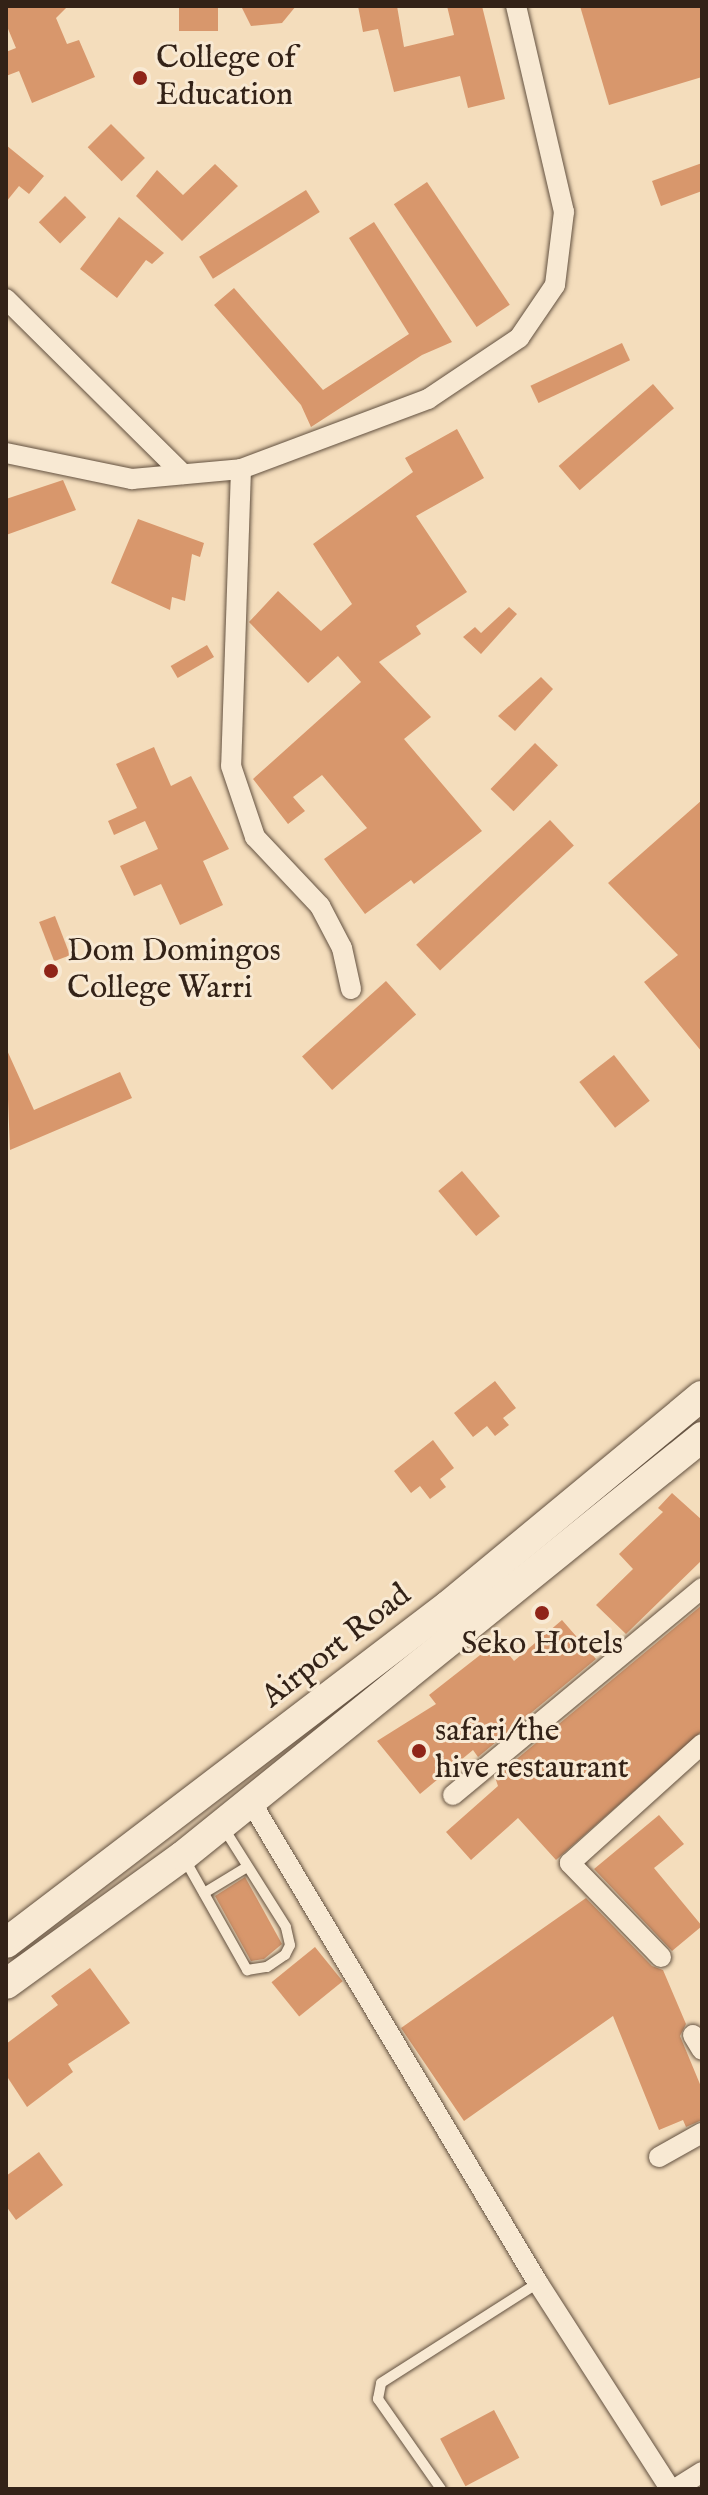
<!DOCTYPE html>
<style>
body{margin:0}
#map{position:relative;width:708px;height:2495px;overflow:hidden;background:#f4ddbc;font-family:"IM FELL English",serif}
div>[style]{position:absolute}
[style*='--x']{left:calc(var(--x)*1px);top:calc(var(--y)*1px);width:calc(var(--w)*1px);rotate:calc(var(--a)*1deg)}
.building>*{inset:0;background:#d8976c;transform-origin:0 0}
.roads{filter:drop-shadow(0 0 2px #635140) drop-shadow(0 0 2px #635140)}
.service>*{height:10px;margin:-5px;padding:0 5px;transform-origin:5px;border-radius:5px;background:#f8e9d3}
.minor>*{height:20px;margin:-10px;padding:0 10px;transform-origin:10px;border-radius:10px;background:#f8e9d3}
.secondary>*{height:30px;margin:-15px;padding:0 15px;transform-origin:15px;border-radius:15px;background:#f8e9d3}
.dots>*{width:22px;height:22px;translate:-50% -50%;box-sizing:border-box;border:4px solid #f8e9d3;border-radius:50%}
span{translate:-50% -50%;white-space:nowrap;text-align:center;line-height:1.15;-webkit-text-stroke:6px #f8e9d3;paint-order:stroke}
.poi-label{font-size:32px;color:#332217}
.left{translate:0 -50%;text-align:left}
.street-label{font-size:32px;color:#332217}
.frame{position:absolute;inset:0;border:8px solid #332217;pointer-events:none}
</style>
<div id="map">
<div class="building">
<i style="clip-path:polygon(6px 6px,68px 6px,56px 18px,67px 44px,79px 40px,95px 77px,32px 103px,19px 71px,6px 76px,6px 52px,16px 48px,6px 24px)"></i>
<i style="left:179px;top:6px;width:39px;height:25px"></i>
<i style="clip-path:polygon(241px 6px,296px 6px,282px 23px,251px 26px)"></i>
<i style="clip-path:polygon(358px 6px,397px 6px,404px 47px,454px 35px,447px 6px,482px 6px,505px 99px,468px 108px,460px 76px,394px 92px,378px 29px,363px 32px)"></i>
<i style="clip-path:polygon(580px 6px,702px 6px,702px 77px,609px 105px)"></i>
<i style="left:111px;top:124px;width:48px;height:33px;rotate:45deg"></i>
<i style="clip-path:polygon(6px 145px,44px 176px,29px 194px,19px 186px,6px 202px)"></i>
<i style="clip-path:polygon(702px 163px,702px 191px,661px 206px,652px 181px)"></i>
<i style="clip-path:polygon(215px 164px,238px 186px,182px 241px,136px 196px,157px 170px,183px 195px)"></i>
<i style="left:427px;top:182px;width:148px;height:40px;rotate:56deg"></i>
<i style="left:306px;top:190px;width:26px;height:126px;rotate:58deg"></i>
<i style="left:65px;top:196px;width:30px;height:37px;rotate:45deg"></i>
<i style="clip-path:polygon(119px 217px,164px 253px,152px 264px,146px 260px,117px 298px,80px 269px)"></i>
<i style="clip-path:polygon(374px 222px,452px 342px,422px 355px,311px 427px,301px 405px,214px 305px,234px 288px,323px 390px,409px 334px,349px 238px)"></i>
<i style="left:622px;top:343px;width:19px;height:101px;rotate:65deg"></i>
<i style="left:653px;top:384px;width:32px;height:125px;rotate:49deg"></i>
<i style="clip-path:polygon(457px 429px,484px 478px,416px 516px,467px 592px,416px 626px,421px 634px,379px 662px,431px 717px,404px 739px,482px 831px,414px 884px,411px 880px,365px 914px,324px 859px,367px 828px,322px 775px,293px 797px,305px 811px,288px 824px,253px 779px,361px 682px,338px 656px,308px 683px,249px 622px,278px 591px,321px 631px,352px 604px,313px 544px,413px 472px,405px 458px)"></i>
<i style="clip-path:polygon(63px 480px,76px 510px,6px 535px,6px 499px)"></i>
<i style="clip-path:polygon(138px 519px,204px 543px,200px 557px,192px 554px,185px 601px,172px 597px,170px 610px,111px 583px)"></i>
<i style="clip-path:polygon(509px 607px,517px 614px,481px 654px,463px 637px,475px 627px,481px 633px)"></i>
<i style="left:207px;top:645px;width:14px;height:42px;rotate:60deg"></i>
<i style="clip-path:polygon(541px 677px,553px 689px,515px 731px,498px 716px)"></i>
<i style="left:535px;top:743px;width:32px;height:64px;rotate:44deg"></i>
<i style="clip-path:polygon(154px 747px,171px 786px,191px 776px,229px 849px,203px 861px,223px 905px,180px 925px,161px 884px,134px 896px,120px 866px,158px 849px,145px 821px,114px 835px,108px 821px,137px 808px,116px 764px)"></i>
<i style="clip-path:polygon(702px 800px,702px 1052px,644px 982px,678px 955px,608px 883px)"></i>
<i style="left:550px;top:820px;width:35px;height:183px;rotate:47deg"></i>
<i style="left:55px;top:916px;width:42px;height:17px;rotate:69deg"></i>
<i style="left:386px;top:981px;width:45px;height:113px;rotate:48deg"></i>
<i style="clip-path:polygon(6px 1048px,34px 1110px,120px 1072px,132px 1098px,10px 1150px)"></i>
<i style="left:614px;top:1055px;width:58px;height:44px;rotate:52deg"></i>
<i style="left:462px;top:1171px;width:59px;height:31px;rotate:50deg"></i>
<i style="clip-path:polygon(495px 1381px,516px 1408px,503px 1418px,509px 1425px,495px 1436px,487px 1426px,473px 1437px,454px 1413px)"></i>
<i style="clip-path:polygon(433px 1440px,454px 1468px,440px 1479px,446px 1487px,430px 1499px,420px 1486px,411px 1493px,394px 1471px)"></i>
<i style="clip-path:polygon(672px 1493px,702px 1520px,702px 1560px,626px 1634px,596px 1605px,633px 1569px,619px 1554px,663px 1512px,658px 1508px)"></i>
<i style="clip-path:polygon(702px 1605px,702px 1731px,556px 1860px,518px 1818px,471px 1860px,446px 1832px,498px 1786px,495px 1777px)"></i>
<i style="clip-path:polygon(562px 1620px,596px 1659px,478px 1757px,473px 1750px,420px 1794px,377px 1741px,436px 1704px,429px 1695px,498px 1641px,514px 1661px)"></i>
<i style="clip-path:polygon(659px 1815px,684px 1844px,654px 1868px,702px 1926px,672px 1951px,594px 1869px)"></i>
<i style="clip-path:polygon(245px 1877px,282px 1944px,264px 1959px,251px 1961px,215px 1896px)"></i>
<i style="clip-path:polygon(586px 1898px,652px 1966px,663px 1970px,686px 2024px,680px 2036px,702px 2089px,702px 2120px,686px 2127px,683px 2120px,659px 2130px,613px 2016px,464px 2121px,401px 2028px)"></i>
<i style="left:315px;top:1947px;width:44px;height:56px;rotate:51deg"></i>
<i style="clip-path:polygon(90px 1968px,130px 2023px,68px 2064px,73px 2072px,27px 2107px,6px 2075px,6px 2044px,58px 2005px,51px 1996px)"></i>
<i style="clip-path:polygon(39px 2152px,63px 2185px,16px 2220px,6px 2206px,6px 2176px)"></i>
<i style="left:494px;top:2410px;width:54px;height:61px;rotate:62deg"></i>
</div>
<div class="roads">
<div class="service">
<i style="--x:184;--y:1858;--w:129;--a:60.6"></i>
<i style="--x:247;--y:1970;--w:20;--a:-9"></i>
<i style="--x:267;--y:1967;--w:22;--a:-34"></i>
<i style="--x:285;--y:1955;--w:11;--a:-63"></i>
<i style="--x:290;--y:1945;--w:18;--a:-103"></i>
<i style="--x:286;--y:1927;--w:118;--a:-122.2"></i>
<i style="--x:204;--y:1893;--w:50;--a:-31.2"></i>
<i style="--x:441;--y:2489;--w:110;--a:-125"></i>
<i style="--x:378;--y:2399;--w:16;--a:-79"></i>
<i style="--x:381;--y:2383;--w:186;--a:-32.5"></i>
</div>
<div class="minor">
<i style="--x:6;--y:299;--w:249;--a:44.7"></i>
<i style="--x:6;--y:453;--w:129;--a:11.7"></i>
<i style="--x:132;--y:479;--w:109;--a:-5.2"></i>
<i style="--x:241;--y:469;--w:200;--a:-20.5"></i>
<i style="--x:428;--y:399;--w:110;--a:-33.8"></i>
<i style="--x:519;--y:338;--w:64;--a:-55.8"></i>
<i style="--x:555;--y:285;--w:74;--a:-83"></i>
<i style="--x:564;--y:212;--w:212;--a:-103.1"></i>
<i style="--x:241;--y:469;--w:297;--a:91.9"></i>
<i style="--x:231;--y:766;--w:75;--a:71.3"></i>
<i style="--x:255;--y:837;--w:95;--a:46.7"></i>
<i style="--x:320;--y:906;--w:47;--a:62.4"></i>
<i style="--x:342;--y:948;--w:42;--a:77.6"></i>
<i style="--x:453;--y:1795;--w:324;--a:-39.7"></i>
<i style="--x:251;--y:1802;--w:560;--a:59.18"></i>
<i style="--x:538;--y:2283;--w:245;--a:57.3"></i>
<i style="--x:661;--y:1957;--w:131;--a:-134.1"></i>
<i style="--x:570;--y:1863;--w:178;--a:-42"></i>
<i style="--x:693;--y:2035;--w:17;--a:59"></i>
<i style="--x:659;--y:2157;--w:49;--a:-29.2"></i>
<i style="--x:675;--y:2489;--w:32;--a:-32"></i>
</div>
<div class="secondary">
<i style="--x:6;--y:1943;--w:557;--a:-37.34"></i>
<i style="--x:449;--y:1605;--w:328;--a:-39.6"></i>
<i style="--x:6;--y:1984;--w:218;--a:-35.9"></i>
<i style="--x:183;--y:1856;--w:667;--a:-38.91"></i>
</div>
</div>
<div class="dots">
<i style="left:140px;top:78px;background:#8f2418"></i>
<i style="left:51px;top:971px;background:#8f2418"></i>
<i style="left:542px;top:1613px;background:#8f2418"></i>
<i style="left:419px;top:1751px;background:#8f2418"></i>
</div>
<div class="poi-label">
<span class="left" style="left:156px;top:78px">College of<br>Education</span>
<span class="left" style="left:67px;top:971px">Dom Domingos<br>College Warri</span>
<span style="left:542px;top:1645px">Seko Hotels</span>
<span class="left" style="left:435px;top:1751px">safari/the<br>hive restaurant</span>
</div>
<div class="street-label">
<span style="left:337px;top:1647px;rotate:-38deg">Airport Road</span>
</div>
<div class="frame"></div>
</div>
